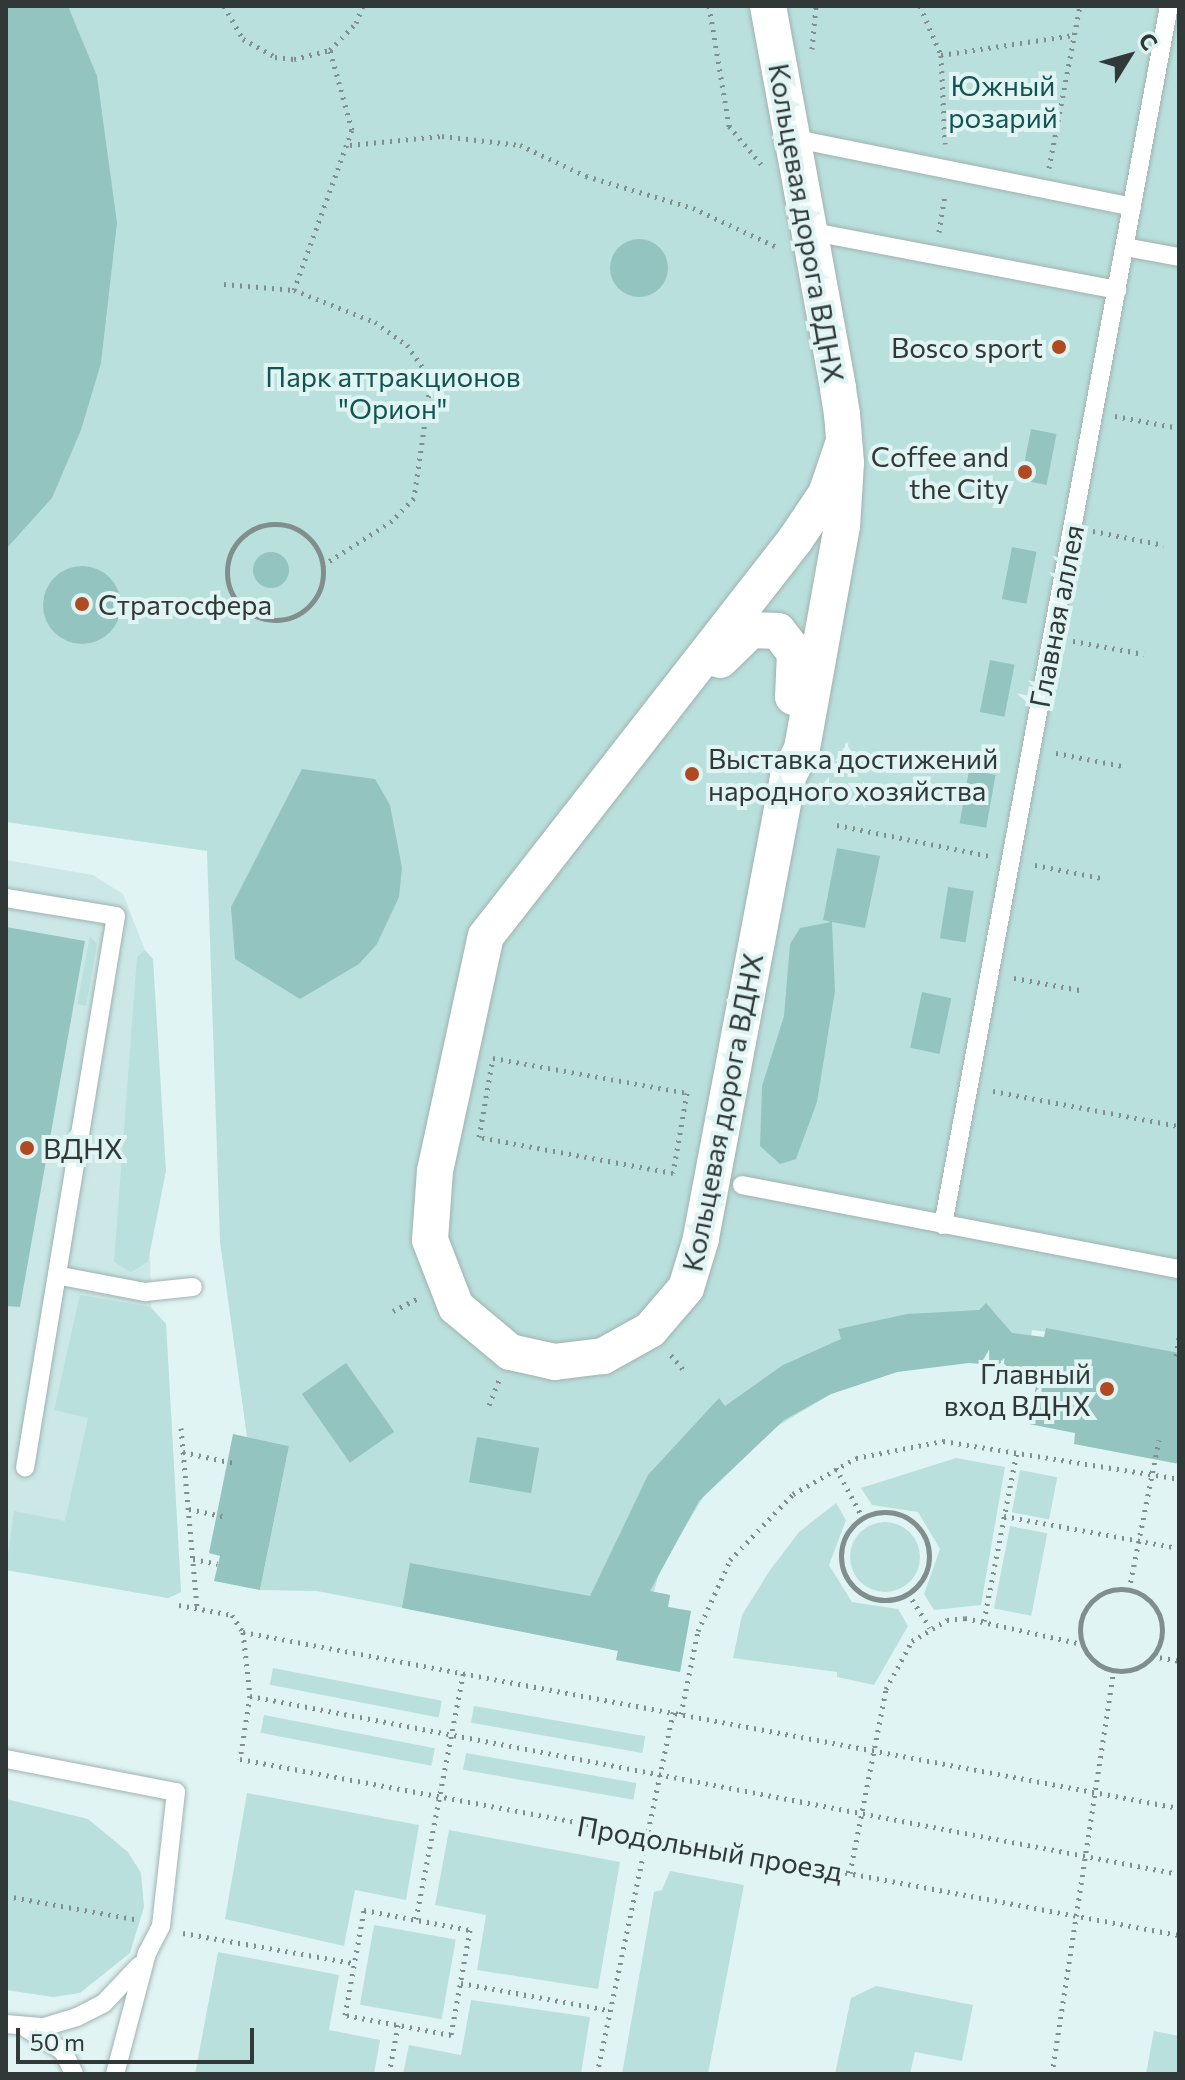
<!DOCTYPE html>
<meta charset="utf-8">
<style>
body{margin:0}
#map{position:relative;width:1185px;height:2080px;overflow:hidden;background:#e0f4f3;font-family:Commissioner,sans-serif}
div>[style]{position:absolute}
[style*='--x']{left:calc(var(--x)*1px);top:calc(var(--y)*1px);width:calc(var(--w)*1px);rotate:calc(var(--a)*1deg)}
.built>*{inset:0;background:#cbe8e6}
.green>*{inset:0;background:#bae0dd;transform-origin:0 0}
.round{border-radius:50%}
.building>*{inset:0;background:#94c4c0;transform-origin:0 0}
.path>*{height:5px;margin-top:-2.5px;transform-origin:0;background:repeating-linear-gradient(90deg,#808e8d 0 2px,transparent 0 8px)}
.path>.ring{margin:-2.5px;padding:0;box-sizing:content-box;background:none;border:5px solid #808e8d;border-radius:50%}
.roads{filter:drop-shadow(0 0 2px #9fb2b1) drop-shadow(0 0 2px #9fb2b1)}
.lane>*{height:18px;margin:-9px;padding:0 9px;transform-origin:9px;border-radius:9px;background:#fff}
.street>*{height:36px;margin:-18px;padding:0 18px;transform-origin:18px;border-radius:18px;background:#fff}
.dots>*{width:22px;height:22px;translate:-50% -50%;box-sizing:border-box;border:4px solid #e0f4f3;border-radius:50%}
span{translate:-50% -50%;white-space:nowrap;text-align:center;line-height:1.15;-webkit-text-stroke:8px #e0f4f3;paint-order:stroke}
.park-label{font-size:28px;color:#115552}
.street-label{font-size:28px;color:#313938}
.poi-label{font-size:28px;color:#313938}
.right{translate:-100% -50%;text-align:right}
.left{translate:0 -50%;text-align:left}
.frame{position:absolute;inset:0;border:8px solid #313938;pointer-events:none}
.north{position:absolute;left:1089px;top:16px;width:80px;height:80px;-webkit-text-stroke:6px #e0f4f3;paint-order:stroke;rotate:53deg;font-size:22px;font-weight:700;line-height:32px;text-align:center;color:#313938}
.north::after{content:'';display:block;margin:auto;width:28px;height:36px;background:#313938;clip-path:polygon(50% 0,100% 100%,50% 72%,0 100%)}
.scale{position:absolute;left:16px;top:2028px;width:238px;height:36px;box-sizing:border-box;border:4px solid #313938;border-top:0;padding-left:10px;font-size:24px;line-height:28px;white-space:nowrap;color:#313938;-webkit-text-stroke:6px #e0f4f3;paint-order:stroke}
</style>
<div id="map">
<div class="built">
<i style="clip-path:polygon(6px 860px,93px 875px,123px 894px,145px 950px,148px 1262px,150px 1253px,151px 1307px,166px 1324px,181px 1592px,168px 1598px,6px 1570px)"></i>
</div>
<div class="green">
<i style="clip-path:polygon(6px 6px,1179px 6px,1179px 1458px,1048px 1332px,1032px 1330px,1027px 1363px,970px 1361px,897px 1372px,831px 1394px,769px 1431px,705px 1494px,660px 1569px,654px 1592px,670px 1595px,668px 1607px,691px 1611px,680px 1672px,616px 1660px,618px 1650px,317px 1591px,260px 1590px,289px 1446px,247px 1437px,220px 1242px,207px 851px,6px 822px)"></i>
<i style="clip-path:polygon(90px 936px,97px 944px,86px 1006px,77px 1004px)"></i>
<i style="clip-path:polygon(145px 950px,153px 959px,166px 1171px,148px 1262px,131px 1272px,114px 1262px,137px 957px)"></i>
<i style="clip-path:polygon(80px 1295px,150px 1307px,166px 1324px,181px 1592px,168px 1598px,6px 1570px,14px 1511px,65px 1521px,88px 1418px,54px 1410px)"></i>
<i style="clip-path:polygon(956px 1458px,1005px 1467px,981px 1605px,934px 1610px,924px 1594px,940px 1549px,918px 1512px,872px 1505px,861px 1488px)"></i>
<i style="left:1020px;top:1470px;width:38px;height:43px;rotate:11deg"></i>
<i style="clip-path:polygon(836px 1503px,846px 1520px,829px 1565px,852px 1602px,898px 1609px,908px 1626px,874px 1685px,837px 1677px,837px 1672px,733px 1658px,742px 1615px,770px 1570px,799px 1532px)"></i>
<i class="round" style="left:850px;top:1522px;width:70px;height:70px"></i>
<i style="left:1010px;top:1526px;width:38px;height:84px;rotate:11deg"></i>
<i style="left:273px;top:1668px;width:172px;height:17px;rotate:11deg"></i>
<i style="left:474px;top:1706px;width:174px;height:17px;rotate:10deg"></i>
<i style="left:264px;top:1715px;width:174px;height:18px;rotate:11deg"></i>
<i style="left:466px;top:1753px;width:173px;height:17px;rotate:10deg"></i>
<i style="clip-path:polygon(247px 1793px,419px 1825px,406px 1900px,355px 1890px,344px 1946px,225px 1919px)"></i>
<i style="clip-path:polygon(6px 1799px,88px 1819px,128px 1852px,141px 1873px,144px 1907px,130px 1953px,80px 1993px,53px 1997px,6px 1990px)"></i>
<i style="clip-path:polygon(449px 1830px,620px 1862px,598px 1989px,477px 1970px,486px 1915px,435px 1905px)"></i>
<i style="clip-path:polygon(670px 1871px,744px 1885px,708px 2074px,622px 2074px,654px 1892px,662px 1890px)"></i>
<i style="left:374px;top:1925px;width:83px;height:81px;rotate:10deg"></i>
<i style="clip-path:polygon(218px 1952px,339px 1975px,329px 2030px,380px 2040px,374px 2074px,195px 2074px)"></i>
<i style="clip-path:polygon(876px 1986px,973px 2005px,962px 2061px,915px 2052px,910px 2074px,835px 2074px,851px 1998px)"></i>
<i style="clip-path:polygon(471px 2000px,590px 2017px,581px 2074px,403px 2074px,409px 2045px,461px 2055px)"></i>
<i style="clip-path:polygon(1154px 2031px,1179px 2036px,1179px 2074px,1146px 2074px)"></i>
</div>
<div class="building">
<i style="clip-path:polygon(6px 6px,68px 6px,97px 76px,117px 223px,101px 363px,81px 430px,52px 498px,6px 549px)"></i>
<i class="round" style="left:610px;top:239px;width:58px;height:58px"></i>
<i style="left:1031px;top:429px;width:26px;height:52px;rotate:11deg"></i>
<i style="left:1012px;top:547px;width:25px;height:53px;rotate:11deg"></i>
<i class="round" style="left:253px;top:552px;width:36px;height:36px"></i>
<i class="round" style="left:43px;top:566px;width:78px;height:78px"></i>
<i style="left:990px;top:660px;width:25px;height:53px;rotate:11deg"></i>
<i style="clip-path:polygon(302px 769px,375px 779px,390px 805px,402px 868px,399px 897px,377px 944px,359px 964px,300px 999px,235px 959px,231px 907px)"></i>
<i style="left:969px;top:770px;width:27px;height:54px;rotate:10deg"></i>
<i style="clip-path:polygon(837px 848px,880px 856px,865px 928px,832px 922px,835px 991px,817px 1102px,796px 1159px,780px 1164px,760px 1146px,762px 1086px,784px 1016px,790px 944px,800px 928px,831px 922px,823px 920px)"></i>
<i style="left:948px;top:887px;width:26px;height:52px;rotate:9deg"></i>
<i style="clip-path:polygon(6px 927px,85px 941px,20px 1307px,6px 1306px)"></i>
<i style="left:922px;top:992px;width:30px;height:57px;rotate:12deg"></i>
<i style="clip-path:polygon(986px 1303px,1012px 1333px,1044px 1337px,1046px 1328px,1179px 1353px,1179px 1464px,1074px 1444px,1075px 1433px,1029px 1424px,1039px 1369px,969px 1363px,897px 1372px,831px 1394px,784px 1420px,699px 1501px,650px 1591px,670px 1595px,668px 1607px,691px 1611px,680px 1672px,616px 1660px,618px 1651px,402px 1608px,410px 1563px,590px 1596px,648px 1475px,719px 1398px,725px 1406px,783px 1365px,841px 1339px,838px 1329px,907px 1314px,979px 1310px)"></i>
<i style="left:346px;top:1363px;width:84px;height:54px;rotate:55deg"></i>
<i style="clip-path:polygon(233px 1434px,289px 1446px,260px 1590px,214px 1581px,220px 1556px,209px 1553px)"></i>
<i style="left:477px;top:1437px;width:63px;height:46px;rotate:10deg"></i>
</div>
<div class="path">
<i style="--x:224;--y:6;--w:38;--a:60"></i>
<i style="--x:243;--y:39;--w:37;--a:29"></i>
<i style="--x:275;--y:57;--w:19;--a:6"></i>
<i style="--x:294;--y:59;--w:37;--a:-14"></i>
<i style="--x:330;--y:50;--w:37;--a:-46"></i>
<i style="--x:356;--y:23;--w:18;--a:-68"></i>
<i style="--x:709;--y:6;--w:122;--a:80.5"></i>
<i style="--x:729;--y:126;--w:50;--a:49.9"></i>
<i style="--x:920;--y:6;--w:53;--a:66.8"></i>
<i style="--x:941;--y:55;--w:89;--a:87.4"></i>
<i style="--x:812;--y:49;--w:43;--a:-84.7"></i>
<i style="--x:941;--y:55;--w:134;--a:-8.6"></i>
<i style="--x:350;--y:145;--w:92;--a:-5.6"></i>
<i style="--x:442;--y:136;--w:79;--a:6.6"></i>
<i style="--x:520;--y:145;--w:73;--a:25.2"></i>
<i style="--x:586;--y:176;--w:112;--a:16.7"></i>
<i style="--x:693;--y:208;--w:95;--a:24.9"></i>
<i style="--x:1049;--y:168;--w:165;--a:-79.2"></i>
<i style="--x:939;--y:232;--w:37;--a:-81"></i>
<i style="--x:224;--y:284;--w:70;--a:4.9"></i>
<i style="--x:294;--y:290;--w:87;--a:21.6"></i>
<i style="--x:375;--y:322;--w:39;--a:36"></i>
<i style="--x:407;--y:345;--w:32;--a:55"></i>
<i style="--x:425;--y:371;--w:17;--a:73"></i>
<i style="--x:430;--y:387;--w:112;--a:98.2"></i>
<i style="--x:414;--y:498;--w:32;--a:134"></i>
<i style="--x:392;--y:521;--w:82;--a:147.5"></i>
<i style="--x:294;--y:290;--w:170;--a:-70.1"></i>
<i style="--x:352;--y:130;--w:83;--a:-105.4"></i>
<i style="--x:1115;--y:416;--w:65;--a:10.6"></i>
<i class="ring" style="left:227px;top:524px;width:91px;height:91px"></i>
<i style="--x:1093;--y:531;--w:72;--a:11.2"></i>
<i style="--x:1073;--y:641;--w:72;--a:10.4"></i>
<i style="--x:1056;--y:753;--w:67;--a:11.1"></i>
<i style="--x:837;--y:825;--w:156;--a:11.5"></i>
<i style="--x:1035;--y:865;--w:67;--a:11.1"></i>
<i style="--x:1014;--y:978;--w:67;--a:10.3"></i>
<i style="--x:493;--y:1058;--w:197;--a:10.2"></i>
<i style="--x:687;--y:1093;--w:81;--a:99.9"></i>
<i style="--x:673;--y:1173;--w:197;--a:-169.5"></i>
<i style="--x:479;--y:1137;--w:80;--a:-80"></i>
<i style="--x:993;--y:1091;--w:189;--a:10.7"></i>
<i style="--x:393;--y:1311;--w:27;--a:-27"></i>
<i style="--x:671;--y:1355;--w:23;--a:50"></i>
<i style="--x:1176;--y:1356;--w:19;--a:-81"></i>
<i style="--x:489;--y:1405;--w:27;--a:-68"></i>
<i style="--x:181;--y:1428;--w:181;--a:84.9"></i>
<i style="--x:183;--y:1452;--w:52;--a:12.2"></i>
<i style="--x:836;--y:1468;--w:59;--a:61.7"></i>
<i style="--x:189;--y:1509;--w:35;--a:12"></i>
<i class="ring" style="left:841px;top:1512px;width:83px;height:83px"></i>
<i style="--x:1004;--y:1516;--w:178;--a:10.4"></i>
<i style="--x:193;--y:1559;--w:25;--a:11"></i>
<i class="ring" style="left:1080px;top:1589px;width:77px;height:77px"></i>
<i style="--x:1129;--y:1590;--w:153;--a:-78.7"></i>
<i style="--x:908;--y:1593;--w:41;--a:57.8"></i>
<i style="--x:179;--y:1605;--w:54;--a:10.7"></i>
<i style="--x:232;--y:1615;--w:20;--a:57"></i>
<i style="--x:243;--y:1632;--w:64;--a:83.8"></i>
<i style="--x:250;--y:1696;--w:64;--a:99"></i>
<i style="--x:240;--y:1759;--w:955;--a:10.62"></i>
<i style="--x:984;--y:1621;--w:173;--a:-79"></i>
<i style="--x:243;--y:1632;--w:952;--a:10.65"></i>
<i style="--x:1152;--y:1656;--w:27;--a:10"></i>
<i style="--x:250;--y:1696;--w:946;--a:10.85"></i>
<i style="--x:681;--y:1714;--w:85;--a:-78.4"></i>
<i style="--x:698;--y:1631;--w:78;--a:-65.7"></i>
<i style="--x:730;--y:1560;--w:91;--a:-46.3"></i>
<i style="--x:793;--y:1494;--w:73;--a:-29.7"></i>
<i style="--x:856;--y:1458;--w:89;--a:-11.1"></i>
<i style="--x:943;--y:1441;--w:239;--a:9.1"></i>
<i style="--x:850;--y:1873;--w:187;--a:-78.9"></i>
<i style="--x:886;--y:1689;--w:55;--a:-61.6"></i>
<i style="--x:912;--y:1641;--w:41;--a:-31"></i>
<i style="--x:947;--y:1620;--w:18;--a:-6"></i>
<i style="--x:965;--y:1618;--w:120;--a:12.5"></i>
<i style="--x:6;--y:1896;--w:135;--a:10.2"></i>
<i style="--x:364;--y:1910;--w:108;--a:10.7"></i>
<i style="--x:470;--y:1930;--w:107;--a:100.3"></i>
<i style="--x:451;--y:2035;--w:108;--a:-169.3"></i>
<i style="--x:345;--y:2015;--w:107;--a:-79.7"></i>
<i style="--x:416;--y:1919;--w:255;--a:-79.1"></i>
<i style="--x:183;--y:1933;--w:174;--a:10"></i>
<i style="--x:461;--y:1983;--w:149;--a:10.4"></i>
<i style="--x:389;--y:2074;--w:50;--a:-79.6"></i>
<i style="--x:597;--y:2074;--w:370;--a:-78.1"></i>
<i style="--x:1052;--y:2074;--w:409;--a:-81.3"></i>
</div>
<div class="roads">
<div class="lane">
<i style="--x:791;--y:138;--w:348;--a:11.4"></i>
<i style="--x:808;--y:231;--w:315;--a:10.8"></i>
<i style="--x:1125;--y:247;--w:55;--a:10.5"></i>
<i style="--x:6;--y:898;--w:111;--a:9.3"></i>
<i style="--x:116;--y:916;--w:559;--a:99.36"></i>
<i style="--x:742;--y:1185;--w:445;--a:10.9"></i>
<i style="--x:943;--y:1225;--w:1240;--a:-79.5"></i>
<i style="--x:61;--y:1276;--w:86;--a:10.8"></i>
<i style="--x:145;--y:1292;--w:48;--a:-5.9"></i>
<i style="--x:6;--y:1759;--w:173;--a:11"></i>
<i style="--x:176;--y:1792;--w:135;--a:96.4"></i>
<i style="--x:161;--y:1926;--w:30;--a:117"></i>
<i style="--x:147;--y:1953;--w:125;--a:104.8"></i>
<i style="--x:6;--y:2024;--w:38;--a:5"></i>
<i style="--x:44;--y:2027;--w:34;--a:-17"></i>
<i style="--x:77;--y:2017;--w:30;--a:-27"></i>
<i style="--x:104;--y:2003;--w:51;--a:-46.6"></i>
<i style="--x:26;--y:2028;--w:44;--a:31.9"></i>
<i style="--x:63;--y:2051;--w:25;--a:64"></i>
</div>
<div class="street">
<i style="--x:768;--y:6;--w:389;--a:79.6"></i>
<i style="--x:838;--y:389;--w:25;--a:81"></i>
<i style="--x:842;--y:414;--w:49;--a:85.3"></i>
<i style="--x:846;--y:463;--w:63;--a:93.6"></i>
<i style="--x:842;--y:526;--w:227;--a:100.2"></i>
<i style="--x:802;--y:749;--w:31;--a:117"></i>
<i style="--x:788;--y:777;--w:470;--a:100.7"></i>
<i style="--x:701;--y:1239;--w:51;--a:107"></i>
<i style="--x:686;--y:1288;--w:55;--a:130.6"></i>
<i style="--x:650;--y:1330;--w:54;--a:151"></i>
<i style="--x:603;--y:1356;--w:48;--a:172.9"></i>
<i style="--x:555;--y:1362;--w:46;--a:-167.5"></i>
<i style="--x:510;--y:1352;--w:70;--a:-140.2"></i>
<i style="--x:456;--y:1307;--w:72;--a:-111.2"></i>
<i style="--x:430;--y:1240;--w:69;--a:-85.9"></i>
<i style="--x:435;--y:1171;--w:240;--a:-77.8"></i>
<i style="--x:486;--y:936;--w:502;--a:-52.03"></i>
<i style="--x:795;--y:540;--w:55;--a:-56"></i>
<i style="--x:826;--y:494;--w:56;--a:-71.2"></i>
<i style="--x:720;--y:660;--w:43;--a:-44.1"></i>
<i style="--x:751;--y:630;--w:27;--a:2"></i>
<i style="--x:778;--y:631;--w:28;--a:52"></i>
<i style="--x:795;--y:653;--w:44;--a:92.6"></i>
</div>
</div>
<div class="dots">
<i style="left:1059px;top:347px;background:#b04a22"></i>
<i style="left:1025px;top:472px;background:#b04a22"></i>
<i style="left:82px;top:604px;background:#b04a22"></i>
<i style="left:692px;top:774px;background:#b04a22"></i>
<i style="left:27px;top:1148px;background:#b04a22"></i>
<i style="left:1107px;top:1389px;background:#b04a22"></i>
</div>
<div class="park-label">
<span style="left:1003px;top:101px">Южный<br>розарий</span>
<span style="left:393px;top:392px">Парк аттракционов<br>"Орион"</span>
</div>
<div class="street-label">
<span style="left:807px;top:223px;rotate:80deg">Кольцевая дорога ВДНХ</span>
<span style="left:1056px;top:616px;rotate:-79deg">Главная аллея</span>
<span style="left:722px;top:1112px;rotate:-79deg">Кольцевая дорога ВДНХ</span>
<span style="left:710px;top:1848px;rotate:10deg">Продольный проезд</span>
</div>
<div class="poi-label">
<span class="right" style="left:1043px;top:347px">Bosco sport</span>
<span class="right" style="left:1009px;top:472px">Coffee and<br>the City</span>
<span class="left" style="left:98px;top:604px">Стратосфера</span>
<span class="left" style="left:708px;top:774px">Выставка достижений<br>народного хозяйства</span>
<span class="left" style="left:43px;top:1148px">ВДНХ</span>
<span class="right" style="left:1091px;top:1389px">Главный<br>вход ВДНХ</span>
</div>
<div class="frame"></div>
<div class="north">С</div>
<div class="scale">50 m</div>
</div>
